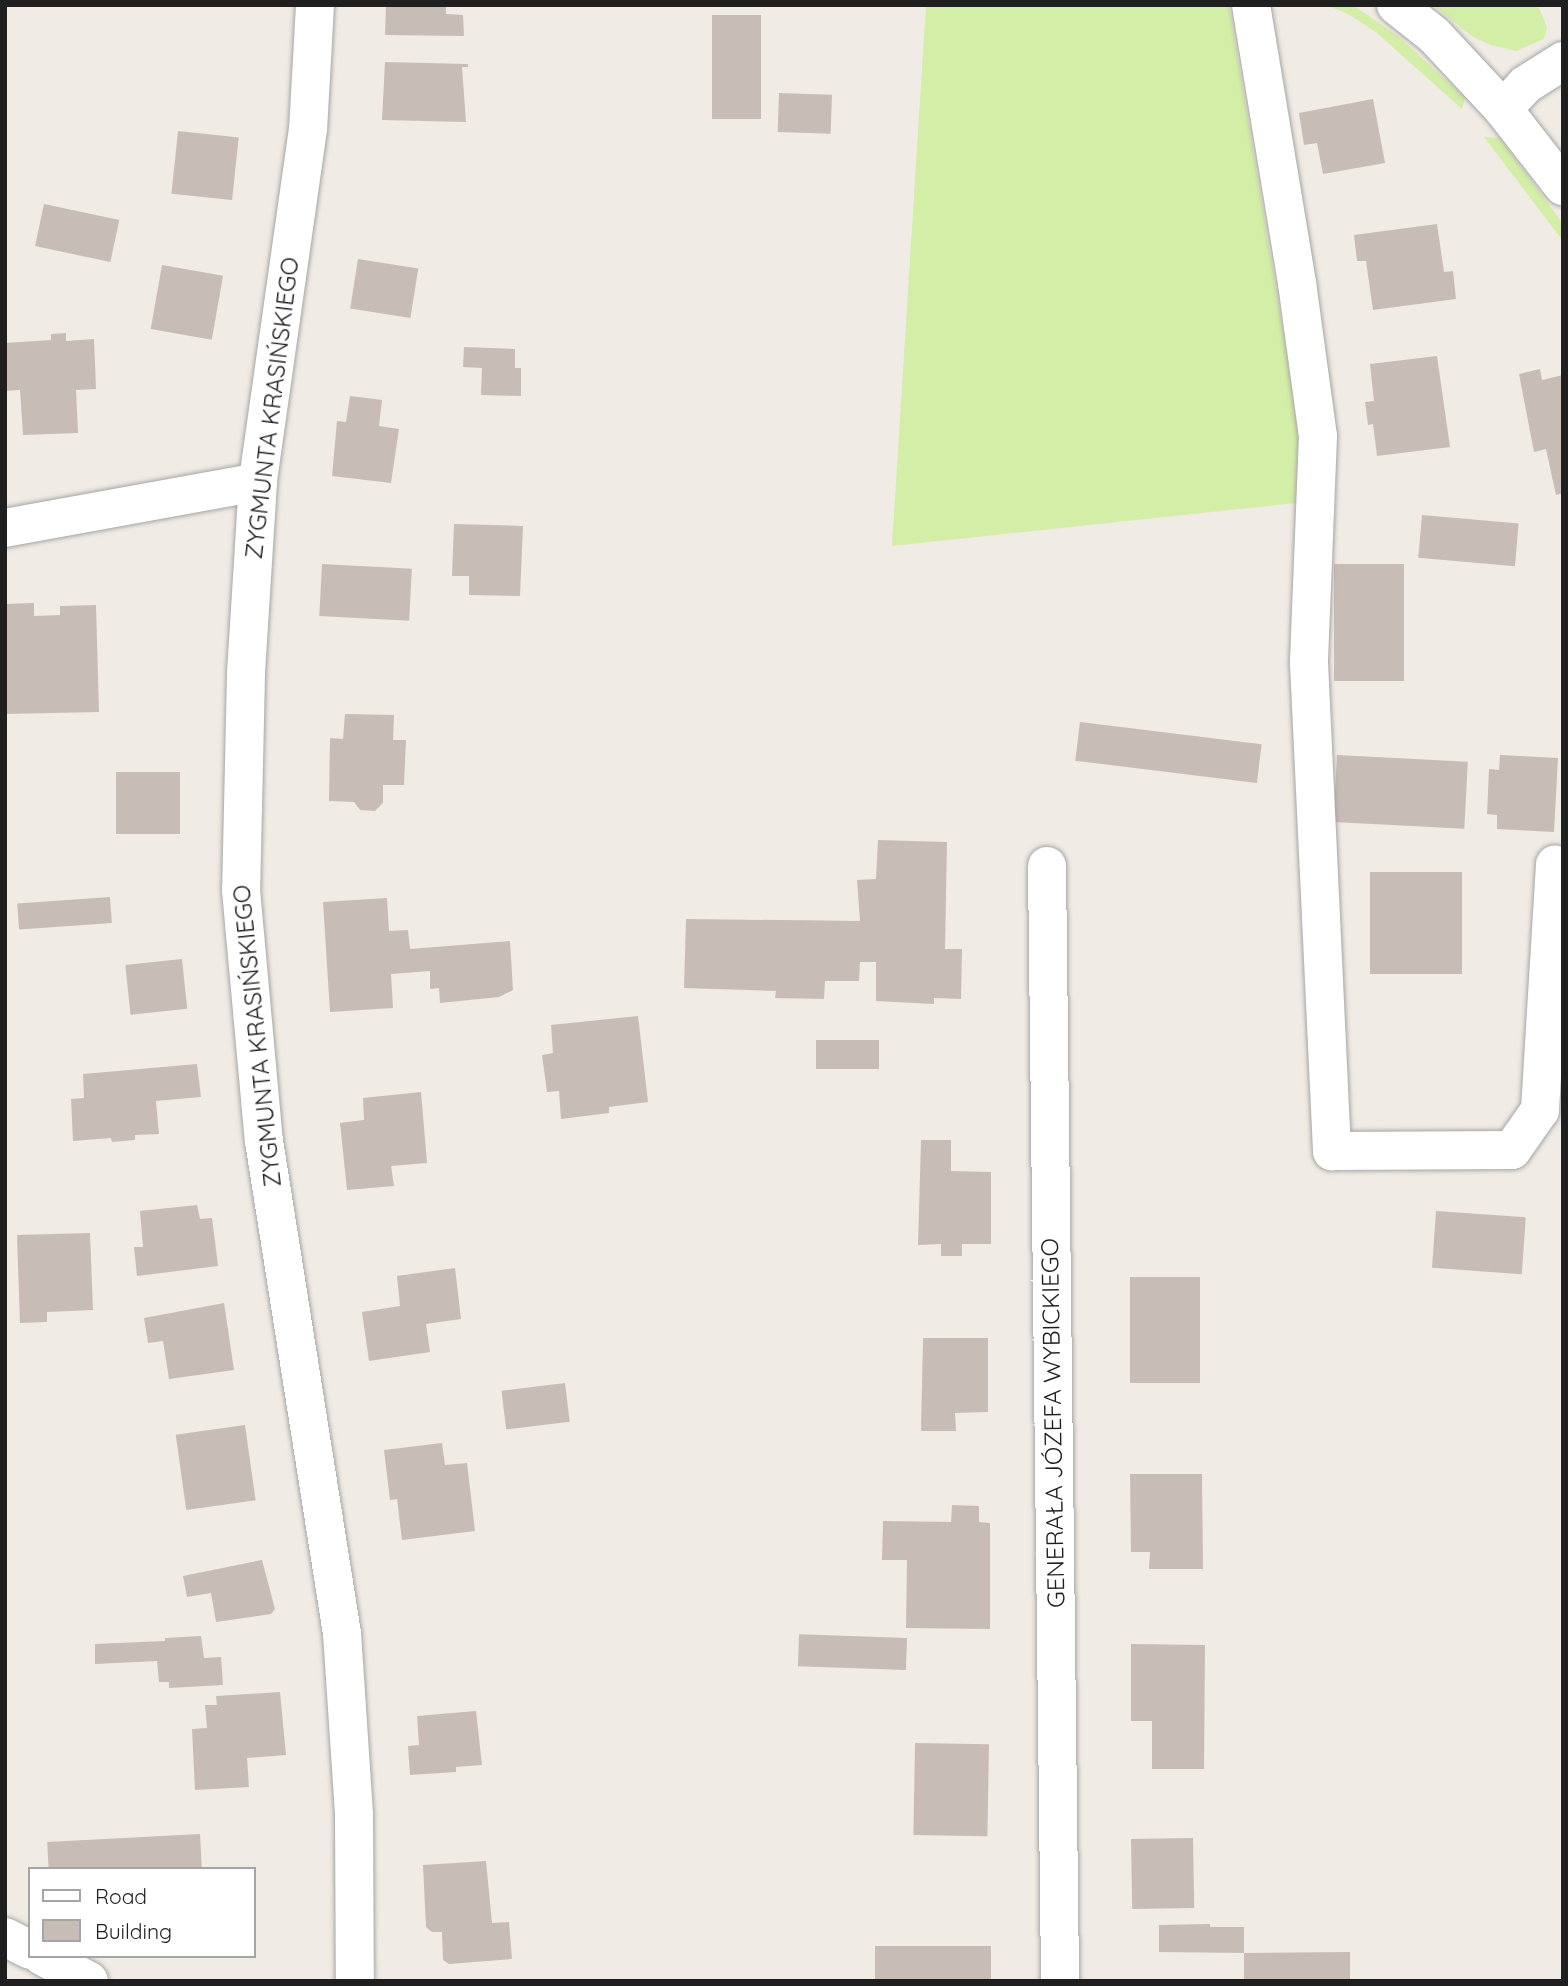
<!DOCTYPE html>
<meta charset="utf-8">
<style>
body{margin:0}
#map{position:relative;width:1568px;height:1986px;overflow:hidden;background:#f0ebe4;font-family:Quicksand,sans-serif}
div>[style]{position:absolute}
[style*='--x']{left:calc(var(--x)*1px);top:calc(var(--y)*1px);width:calc(var(--w)*1px);rotate:calc(var(--a)*1deg)}
.grass>*{inset:0;background:#d2eea7}
.building>*{inset:0;background:#c8bcb7;transform-origin:0 0}
.roads{filter:drop-shadow(0 0 2px #a6a6a6) drop-shadow(0 0 2px #a6a6a6)}
.street>*{height:38px;margin:-19px;padding:0 19px;transform-origin:19px;border-radius:19px;background:#fff}
span{translate:-50% -50%;white-space:nowrap;text-align:center;line-height:1.15;-webkit-text-stroke:7px #fff;paint-order:stroke}
.street-label{font-size:24px;color:#1f1f1f}
.frame{position:absolute;inset:0;border:7px solid #1f1f1f;pointer-events:none}
.legend{position:absolute;left:28px;top:1867px;width:228px;height:91px;box-sizing:border-box;background:#fff;border:2px solid #a5a5a5;margin:0;padding:9px 12px;list-style:none;font-size:21px;color:#1f1f1f}
.legend li{display:flex;align-items:center;gap:14px;height:35px}
.legend b{width:35px;border:2px solid #a5a5a5}
</style>
<div id="map">
<div class="grass">
<i style="clip-path:polygon(926px 5px,1229px 5px,1299px 428px,1296px 503px,892px 546px)"></i>
<i style="clip-path:polygon(1327px 5px,1353px 5px,1398px 36px,1465px 98px,1462px 109px,1377px 33px,1350px 15px)"></i>
<i style="clip-path:polygon(1433px 5px,1533px 5px,1539px 8px,1547px 27px,1544px 39px,1516px 51px,1491px 45px,1473px 37px)"></i>
<i style="clip-path:polygon(1484px 137px,1500px 138px,1563px 224px,1563px 241px)"></i>
</div>
<div class="building">
<i style="clip-path:polygon(386px 5px,446px 5px,446px 14px,463px 15px,464px 36px,385px 35px)"></i>
<i style="left:712px;top:15px;width:49px;height:104px"></i>
<i style="clip-path:polygon(385px 62px,468px 64px,468px 67px,462px 67px,466px 122px,382px 120px)"></i>
<i style="left:779px;top:93px;width:53px;height:39px;rotate:2deg"></i>
<i style="clip-path:polygon(1373px 99px,1385px 163px,1323px 174px,1317px 143px,1304px 145px,1299px 113px)"></i>
<i style="left:178px;top:131px;width:61px;height:63px;rotate:6deg"></i>
<i style="left:44px;top:204px;width:77px;height:43px;rotate:12deg"></i>
<i style="clip-path:polygon(1437px 224px,1444px 272px,1453px 271px,1456px 299px,1373px 310px,1366px 261px,1357px 261px,1354px 235px)"></i>
<i style="left:358px;top:259px;width:61px;height:50px;rotate:9deg"></i>
<i style="left:162px;top:265px;width:62px;height:65px;rotate:10deg"></i>
<i style="clip-path:polygon(66px 333px,66px 341px,94px 339px,96px 389px,76px 390px,78px 433px,23px 435px,20px 390px,5px 391px,5px 343px,51px 340px,51px 334px)"></i>
<i style="clip-path:polygon(464px 347px,515px 349px,515px 368px,521px 368px,521px 396px,481px 395px,482px 368px,463px 367px)"></i>
<i style="clip-path:polygon(1437px 356px,1450px 447px,1377px 456px,1373px 424px,1368px 425px,1365px 402px,1374px 401px,1370px 364px)"></i>
<i style="clip-path:polygon(1540px 369px,1542px 380px,1563px 375px,1563px 493px,1556px 495px,1546px 449px,1534px 452px,1519px 374px)"></i>
<i style="clip-path:polygon(350px 396px,382px 400px,379px 426px,399px 429px,391px 483px,332px 476px,337px 421px,346px 422px)"></i>
<i style="left:1422px;top:515px;width:97px;height:43px;rotate:5deg"></i>
<i style="clip-path:polygon(454px 524px,523px 526px,520px 596px,469px 595px,469px 576px,452px 576px)"></i>
<i style="left:322px;top:564px;width:90px;height:52px;rotate:3deg"></i>
<i style="left:1404px;top:564px;width:117px;height:70px;rotate:90deg"></i>
<i style="clip-path:polygon(34px 603px,34px 616px,60px 615px,60px 606px,96px 605px,99px 712px,6px 714px,5px 604px)"></i>
<i style="clip-path:polygon(345px 714px,394px 715px,393px 740px,406px 740px,404px 785px,383px 785px,383px 803px,375px 811px,360px 810px,354px 802px,329px 801px,330px 738px,343px 739px)"></i>
<i style="left:1080px;top:722px;width:183px;height:39px;rotate:7deg"></i>
<i style="left:1337px;top:755px;width:131px;height:67px;rotate:3deg"></i>
<i style="clip-path:polygon(1500px 755px,1558px 758px,1554px 832px,1497px 829px,1497px 815px,1487px 814px,1489px 769px,1499px 770px)"></i>
<i style="left:180px;top:772px;width:62px;height:64px;rotate:90deg"></i>
<i style="clip-path:polygon(878px 840px,947px 842px,945px 949px,962px 949px,961px 999px,934px 998px,934px 1004px,876px 1001px,876px 962px,860px 962px,859px 981px,825px 981px,824px 999px,775px 998px,776px 991px,684px 988px,686px 919px,860px 921px,857px 880px,876px 879px)"></i>
<i style="left:1370px;top:872px;width:92px;height:102px"></i>
<i style="left:110px;top:897px;width:26px;height:93px;rotate:86deg"></i>
<i style="clip-path:polygon(387px 898px,389px 931px,408px 930px,410px 949px,510px 941px,513px 990px,499px 997px,440px 1003px,439px 988px,430px 989px,430px 971px,391px 974px,393px 1008px,330px 1012px,323px 902px)"></i>
<i style="left:182px;top:959px;width:50px;height:57px;rotate:84deg"></i>
<i style="clip-path:polygon(638px 1016px,648px 1102px,609px 1107px,609px 1113px,561px 1119px,559px 1091px,547px 1092px,542px 1055px,553px 1053px,551px 1025px)"></i>
<i style="left:816px;top:1040px;width:63px;height:29px"></i>
<i style="clip-path:polygon(197px 1064px,201px 1097px,156px 1101px,159px 1134px,135px 1135px,135px 1140px,112px 1142px,111px 1138px,73px 1141px,71px 1099px,84px 1098px,83px 1074px)"></i>
<i style="clip-path:polygon(421px 1092px,427px 1163px,391px 1166px,394px 1186px,347px 1190px,340px 1123px,364px 1120px,363px 1098px)"></i>
<i style="clip-path:polygon(921px 1140px,951px 1140px,951px 1171px,991px 1172px,991px 1244px,962px 1244px,962px 1256px,941px 1256px,941px 1244px,918px 1245px)"></i>
<i style="clip-path:polygon(197px 1205px,200px 1219px,212px 1218px,218px 1266px,137px 1276px,134px 1247px,143px 1247px,140px 1211px)"></i>
<i style="left:1436px;top:1211px;width:90px;height:57px;rotate:4deg"></i>
<i style="clip-path:polygon(90px 1233px,93px 1310px,47px 1312px,47px 1322px,20px 1323px,17px 1235px)"></i>
<i style="clip-path:polygon(455px 1268px,461px 1319px,426px 1324px,430px 1352px,369px 1361px,362px 1312px,400px 1306px,397px 1276px)"></i>
<i style="left:1200px;top:1277px;width:106px;height:70px;rotate:90deg"></i>
<i style="clip-path:polygon(224px 1303px,234px 1370px,169px 1379px,163px 1341px,148px 1343px,144px 1318px)"></i>
<i style="clip-path:polygon(923px 1338px,988px 1338px,988px 1412px,955px 1413px,956px 1431px,921px 1431px)"></i>
<i style="left:565px;top:1383px;width:39px;height:64px;rotate:83deg"></i>
<i style="left:245px;top:1425px;width:76px;height:70px;rotate:82deg"></i>
<i style="clip-path:polygon(442px 1443px,445px 1465px,467px 1463px,475px 1531px,402px 1540px,397px 1499px,390px 1500px,384px 1450px)"></i>
<i style="clip-path:polygon(1130px 1474px,1202px 1474px,1203px 1569px,1149px 1569px,1150px 1552px,1131px 1552px)"></i>
<i style="clip-path:polygon(952px 1505px,979px 1506px,979px 1522px,990px 1523px,990px 1629px,906px 1628px,907px 1560px,882px 1560px,883px 1521px,951px 1522px)"></i>
<i style="clip-path:polygon(262px 1560px,275px 1609px,271px 1614px,216px 1622px,211px 1593px,187px 1597px,183px 1576px)"></i>
<i style="clip-path:polygon(201px 1636px,204px 1658px,221px 1657px,223px 1685px,169px 1688px,169px 1682px,159px 1682px,157px 1661px,95px 1664px,95px 1644px,165px 1641px,165px 1638px)"></i>
<i style="left:907px;top:1638px;width:32px;height:108px;rotate:92deg"></i>
<i style="clip-path:polygon(1131px 1644px,1205px 1645px,1204px 1769px,1152px 1769px,1152px 1721px,1131px 1721px)"></i>
<i style="clip-path:polygon(280px 1692px,286px 1755px,247px 1758px,249px 1787px,195px 1790px,192px 1729px,207px 1728px,205px 1705px,217px 1705px,216px 1696px)"></i>
<i style="clip-path:polygon(476px 1711px,482px 1765px,456px 1767px,456px 1772px,410px 1775px,408px 1746px,419px 1745px,417px 1716px)"></i>
<i style="left:915px;top:1743px;width:74px;height:92px;rotate:1deg"></i>
<i style="left:200px;top:1834px;width:35px;height:153px;rotate:87deg"></i>
<i style="left:1193px;top:1838px;width:70px;height:62px;rotate:89deg"></i>
<i style="clip-path:polygon(486px 1861px,492px 1923px,509px 1922px,512px 1959px,449px 1964px,443px 1960px,442px 1932px,432px 1932px,426px 1927px,423px 1865px)"></i>
<i style="clip-path:polygon(1210px 1924px,1210px 1927px,1244px 1927px,1244px 1953px,1350px 1952px,1350px 1981px,1244px 1981px,1244px 1953px,1159px 1952px,1159px 1925px)"></i>
<i style="left:875px;top:1946px;width:116px;height:33px"></i>
</div>
<div class="roads">
<div class="street">
<i style="--x:315;--y:5;--w:124;--a:93.2"></i>
<i style="--x:308;--y:129;--w:357;--a:98.1"></i>
<i style="--x:258;--y:482;--w:193;--a:93.6"></i>
<i style="--x:246;--y:675;--w:215;--a:91.3"></i>
<i style="--x:241;--y:890;--w:252;--a:84.8"></i>
<i style="--x:264;--y:1141;--w:498;--a:81"></i>
<i style="--x:342;--y:1633;--w:183;--a:86.2"></i>
<i style="--x:354;--y:1816;--w:165;--a:89.7"></i>
<i style="--x:1251;--y:5;--w:282;--a:80.6"></i>
<i style="--x:1297;--y:283;--w:154;--a:82.2"></i>
<i style="--x:1318;--y:436;--w:227;--a:92.3"></i>
<i style="--x:1309;--y:663;--w:489;--a:87.3"></i>
<i style="--x:1332;--y:1151;--w:180;--a:-0.3"></i>
<i style="--x:1512;--y:1150;--w:49;--a:-55"></i>
<i style="--x:1540;--y:1110;--w:246;--a:-86.5"></i>
<i style="--x:1396;--y:5;--w:48;--a:38.3"></i>
<i style="--x:1434;--y:35;--w:101;--a:47"></i>
<i style="--x:1503;--y:109;--w:98;--a:52.1"></i>
<i style="--x:1503;--y:109;--w:33;--a:-47"></i>
<i style="--x:1525;--y:85;--w:45;--a:-32.3"></i>
<i style="--x:5;--y:528;--w:257;--a:-10.3"></i>
<i style="--x:1047;--y:866;--w:1115;--a:89.33"></i>
<i style="--x:5;--y:1937;--w:28;--a:27"></i>
<i style="--x:42;--y:1956;--w:53;--a:28"></i>
</div>
</div>
<div class="street-label">
<span style="left:272px;top:408px;rotate:-83deg">ZYGMUNTA KRASIŃSKIEGO</span>
<span style="left:257px;top:1036px;rotate:-96deg">ZYGMUNTA KRASIŃSKIEGO</span>
<span style="left:1053px;top:1423px;rotate:-91deg">GENERAŁA JÓZEFA WYBICKIEGO</span>
</div>
<div class="frame"></div>
<ul class="legend">
<li><b style="height:9px;background:#fff"></b>Road</li>
<li><b style="height:19px;background:#c8bcb7"></b>Building</li>
</ul>
</div>
